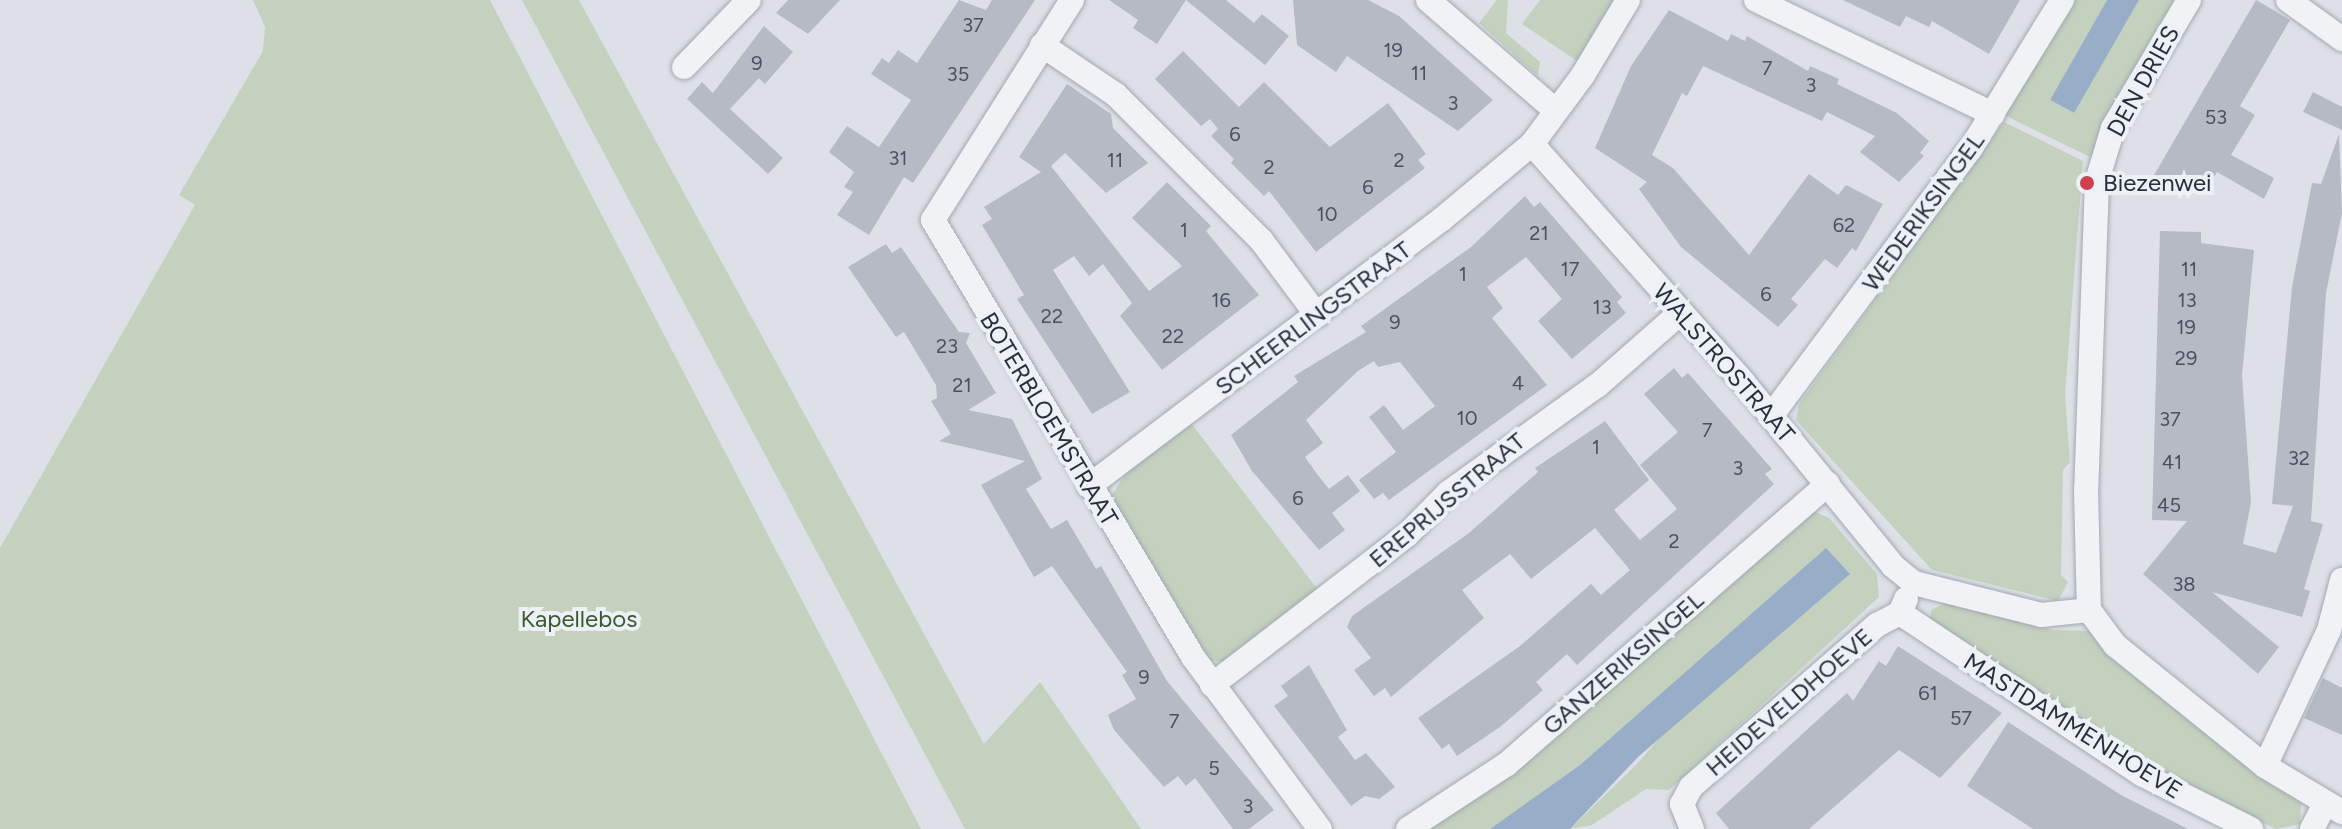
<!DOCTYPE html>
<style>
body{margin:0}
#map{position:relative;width:2342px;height:829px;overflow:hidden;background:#dde1e7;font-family:Figtree,sans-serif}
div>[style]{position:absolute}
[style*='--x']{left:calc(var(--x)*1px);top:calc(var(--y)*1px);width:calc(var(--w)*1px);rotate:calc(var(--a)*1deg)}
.green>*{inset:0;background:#c3d1be}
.water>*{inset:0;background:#98aec8}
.building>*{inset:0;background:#b5bac4}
.roads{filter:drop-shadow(0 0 2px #a3a8b1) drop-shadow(0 0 2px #a3a8b1)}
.minor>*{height:24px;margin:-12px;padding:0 12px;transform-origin:12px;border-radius:12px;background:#f0f2f6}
.dots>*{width:22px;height:22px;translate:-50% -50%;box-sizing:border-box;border:4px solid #edf0f5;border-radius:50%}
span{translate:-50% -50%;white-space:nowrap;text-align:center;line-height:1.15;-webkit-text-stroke:8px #edf0f5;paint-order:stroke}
.number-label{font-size:20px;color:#4a5160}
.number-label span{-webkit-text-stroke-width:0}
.street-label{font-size:24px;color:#272e3e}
.poi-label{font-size:24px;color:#272e3e}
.left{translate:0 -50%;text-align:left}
.park-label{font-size:24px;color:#3a5a34}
</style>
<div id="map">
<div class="green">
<i style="clip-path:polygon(253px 0,490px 0,921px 829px,0 829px,0 548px,195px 205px,179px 195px,263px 51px,265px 27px)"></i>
<i style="clip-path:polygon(522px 0,579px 0,984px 744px,1040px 682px,1141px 829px,965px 829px)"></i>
<i style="clip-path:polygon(1497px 0,1508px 0,1506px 33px,1540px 62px,1538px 76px,1479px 23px)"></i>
<i style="clip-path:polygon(1540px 0,1616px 0,1580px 63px,1522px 24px)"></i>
<i style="clip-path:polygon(2071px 0,2107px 0,2050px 100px,2073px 113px,2139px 0,2176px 0,2090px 157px,2004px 115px)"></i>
<i style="clip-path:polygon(2004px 122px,2083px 161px,2065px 395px,2070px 462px,2063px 470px,2061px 575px,2068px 582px,2058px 601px,1932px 570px,1796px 420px,1799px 404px)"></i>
<i style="clip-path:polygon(1191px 423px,1319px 591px,1224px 662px,1207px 660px,1111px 497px,1127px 471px)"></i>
<i style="clip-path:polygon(1813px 511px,1829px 518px,1877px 574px,1879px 597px,1669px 790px,1646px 789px,1592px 825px,1570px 829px,1637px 764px,1825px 549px,1580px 765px,1520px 808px,1490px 829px,1425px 829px)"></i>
<i style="clip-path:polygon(1945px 603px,2053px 630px,2089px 631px,2301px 803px,2300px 824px,2276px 829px,2150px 767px,1930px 621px,1931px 610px)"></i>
</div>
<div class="water">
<i style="clip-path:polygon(2107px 0,2139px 0,2074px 113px,2050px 100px)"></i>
<i style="clip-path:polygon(1826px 548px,1850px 574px,1638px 757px,1570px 829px,1490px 829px,1580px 765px)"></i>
</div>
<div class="building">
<i style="clip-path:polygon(788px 0,840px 0,808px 34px,776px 13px)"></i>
<i style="clip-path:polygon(959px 0,986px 10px,992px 0,1035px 0,913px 183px,904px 177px,869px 235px,837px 215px,853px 192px,844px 187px,854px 172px,829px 152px,847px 126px,879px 147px,911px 100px,871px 74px,882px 58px,889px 63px,898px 50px,917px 63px)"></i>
<i style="clip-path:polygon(1109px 0,1226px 0,1254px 23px,1262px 14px,1289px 36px,1265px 65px,1186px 0,1157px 44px,1133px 28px,1138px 20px)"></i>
<i style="clip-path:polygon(1293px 0,1368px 0,1399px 16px,1493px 100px,1458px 131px,1347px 56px,1336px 72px,1297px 45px)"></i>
<i style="clip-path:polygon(1843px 0,2020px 0,1989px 54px,1932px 21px,1929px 27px,1906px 16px,1900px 27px)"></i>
<i style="clip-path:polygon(2256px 0,2290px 20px,2240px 106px,2255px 115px,2231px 155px,2274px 178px,2264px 199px,2217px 172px,2206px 191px,2188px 181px,2182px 191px,2154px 175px)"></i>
<i style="clip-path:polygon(1669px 10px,1728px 41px,1731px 34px,1745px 41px,1747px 36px,1808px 71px,1810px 66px,1839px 79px,1837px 84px,1897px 113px,1929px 141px,1920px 153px,1924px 156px,1899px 182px,1860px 152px,1875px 136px,1827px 112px,1822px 121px,1703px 66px,1687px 96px,1682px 93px,1652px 155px,1673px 168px,1749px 255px,1809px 174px,1838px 195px,1846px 185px,1883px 204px,1856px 251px,1852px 248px,1837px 268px,1825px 259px,1791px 299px,1798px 305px,1778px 327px,1681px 247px,1639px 189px,1647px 182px,1595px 148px,1631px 66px)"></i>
<i style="clip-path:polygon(764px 26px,793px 52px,765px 84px,759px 78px,730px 109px,783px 158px,768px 174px,687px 99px,702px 82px,713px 93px)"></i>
<i style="clip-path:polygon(1183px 51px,1239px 107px,1264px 82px,1330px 147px,1388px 103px,1426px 154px,1418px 160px,1425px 168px,1316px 252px,1269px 191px,1264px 196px,1231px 163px,1234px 159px,1211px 136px,1218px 129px,1210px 119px,1201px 126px,1155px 79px)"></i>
<i style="clip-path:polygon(1067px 84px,1111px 114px,1113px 128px,1148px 163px,1106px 193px,1065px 153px,1051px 166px,1149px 291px,1182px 266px,1132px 218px,1167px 182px,1211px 226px,1206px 231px,1259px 295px,1162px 370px,1120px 316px,1132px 303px,1103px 264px,1089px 276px,1074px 256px,1053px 270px,1130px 392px,1092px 414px,1017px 299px,1024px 295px,982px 225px,992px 219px,984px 207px,1041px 172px,1019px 157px)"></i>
<i style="clip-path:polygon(2313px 92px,2342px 107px,2342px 130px,2303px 112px)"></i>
<i style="clip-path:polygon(2339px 134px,2342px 213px,2326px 293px,2311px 521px,2323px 524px,2304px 589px,2310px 591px,2302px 617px,2212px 592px,2279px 647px,2258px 674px,2143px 574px,2187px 521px,2152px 520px,2160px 231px,2201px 232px,2201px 243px,2254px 250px,2242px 375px,2251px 502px,2243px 544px,2276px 553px,2293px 506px,2272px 504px,2292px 287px,2312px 183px,2321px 184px)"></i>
<i style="clip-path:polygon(1525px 196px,1534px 207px,1540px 202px,1595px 265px,1622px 297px,1617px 302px,1626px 313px,1572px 359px,1538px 321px,1562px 299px,1526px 257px,1487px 287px,1503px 308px,1492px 318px,1547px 385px,1389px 500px,1383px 493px,1374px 499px,1359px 480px,1396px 452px,1369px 417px,1384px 405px,1403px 430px,1435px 406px,1400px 362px,1378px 367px,1374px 361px,1358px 371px,1306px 420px,1323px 443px,1305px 457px,1317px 474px,1329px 489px,1348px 475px,1360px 491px,1332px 513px,1345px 530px,1319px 550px,1252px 471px,1231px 435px,1298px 382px,1294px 376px,1366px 332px,1361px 326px,1471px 247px)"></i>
<i style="clip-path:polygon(886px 244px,892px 253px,901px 247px,959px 332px,970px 333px,966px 343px,996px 393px,968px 410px,1012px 419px,1042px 479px,1026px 489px,1051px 529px,1067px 520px,1096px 569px,1101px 566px,1167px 681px,1274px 810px,1249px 829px,1233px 829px,1195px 778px,1186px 786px,1178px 776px,1164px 787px,1114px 730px,1108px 715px,1136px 699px,1122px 675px,1127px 672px,1052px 566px,1034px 577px,981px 485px,1025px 461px,939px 441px,951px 434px,931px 401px,937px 398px,936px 385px,904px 332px,896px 337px,848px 267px)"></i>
<i style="clip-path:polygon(1674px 368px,1682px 378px,1688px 373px,1772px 469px,1765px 474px,1774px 484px,1577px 665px,1567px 654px,1536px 682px,1543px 690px,1500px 727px,1457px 756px,1449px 744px,1442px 749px,1418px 718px,1520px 646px,1591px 584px,1601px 595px,1630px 570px,1595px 528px,1531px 579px,1510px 554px,1462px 590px,1484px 618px,1391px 697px,1385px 688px,1374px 696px,1354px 670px,1371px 658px,1347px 627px,1352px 616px,1469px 533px,1538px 472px,1535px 468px,1605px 421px,1649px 480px,1614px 510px,1640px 540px,1677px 509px,1640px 465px,1678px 432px,1644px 394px)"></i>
<i style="clip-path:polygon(1898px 646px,2002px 713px,1940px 778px,1899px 750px,1809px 829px,1729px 829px,1716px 813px,1847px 693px,1853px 701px,1879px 661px,1886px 666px)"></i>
<i style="clip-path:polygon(1309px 665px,1347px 730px,1338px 737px,1355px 760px,1366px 753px,1395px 787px,1379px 799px,1365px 796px,1351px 806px,1274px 706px,1288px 696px,1281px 686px)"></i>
<i style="clip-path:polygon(2323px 678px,2342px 688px,2342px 735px,2304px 718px)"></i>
<i style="clip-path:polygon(2008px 722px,2121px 795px,2188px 829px,2033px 829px,1967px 786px)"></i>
</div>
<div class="roads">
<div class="minor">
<i style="--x:1072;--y:0;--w:260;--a:122.3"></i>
<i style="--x:933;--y:220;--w:508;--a:59.25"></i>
<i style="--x:1193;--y:657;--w:214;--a:53.6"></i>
<i style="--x:1428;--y:0;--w:169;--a:40.9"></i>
<i style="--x:1756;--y:0;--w:263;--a:25.7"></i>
<i style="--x:2189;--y:0;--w:149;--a:120.7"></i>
<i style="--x:2113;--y:128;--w:55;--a:106.8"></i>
<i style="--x:2097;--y:181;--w:309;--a:92"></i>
<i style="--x:2086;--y:490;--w:120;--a:88.6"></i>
<i style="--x:2089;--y:610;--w:44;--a:53.4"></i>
<i style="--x:2115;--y:645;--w:193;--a:38.9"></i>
<i style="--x:2265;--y:766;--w:90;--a:30.9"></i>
<i style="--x:2288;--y:0;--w:67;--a:35.8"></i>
<i style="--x:1042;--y:45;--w:89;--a:34"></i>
<i style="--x:1116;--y:95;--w:205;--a:45"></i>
<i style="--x:1261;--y:240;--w:94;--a:53.3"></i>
<i style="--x:684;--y:67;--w:93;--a:-45.9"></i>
<i style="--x:1532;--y:144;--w:319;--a:48.4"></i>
<i style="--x:1744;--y:383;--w:236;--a:50.8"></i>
<i style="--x:1893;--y:566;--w:27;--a:39"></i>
<i style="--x:1914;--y:583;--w:131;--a:14.1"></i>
<i style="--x:2041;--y:615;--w:48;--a:-5.9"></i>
<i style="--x:1771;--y:416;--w:334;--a:-53.3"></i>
<i style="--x:1971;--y:148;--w:174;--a:-58.4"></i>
<i style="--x:1089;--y:486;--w:441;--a:-37.1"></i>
<i style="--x:1441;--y:220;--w:119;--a:-39.9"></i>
<i style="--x:1532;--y:144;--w:86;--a:-53.5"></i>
<i style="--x:1583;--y:75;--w:87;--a:-59"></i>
<i style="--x:1900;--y:613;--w:292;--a:33.7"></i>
<i style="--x:2143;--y:775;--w:121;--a:26.6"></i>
<i style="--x:1212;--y:685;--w:246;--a:-37.6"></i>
<i style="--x:1407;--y:535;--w:59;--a:-45.7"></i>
<i style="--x:1448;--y:493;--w:185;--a:-35.8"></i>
<i style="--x:1598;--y:385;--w:109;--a:-41.3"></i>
<i style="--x:2265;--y:766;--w:150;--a:-64.8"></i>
<i style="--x:2329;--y:630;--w:52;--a:-75.4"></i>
<i style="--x:1408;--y:829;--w:118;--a:-33.3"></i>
<i style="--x:1507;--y:764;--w:426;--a:-41.1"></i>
<i style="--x:1692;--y:829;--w:27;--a:-112"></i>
<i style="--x:1682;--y:804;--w:19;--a:-62"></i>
<i style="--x:1691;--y:787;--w:247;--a:-41.1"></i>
<i style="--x:1877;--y:625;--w:26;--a:-28"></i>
<i style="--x:1900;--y:613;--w:15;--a:-67"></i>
<i style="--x:2312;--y:829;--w:28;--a:-63"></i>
</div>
</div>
<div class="dots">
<i style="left:2087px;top:183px;background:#cf4051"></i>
</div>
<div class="number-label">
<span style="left:973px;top:25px">37</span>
<span style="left:1393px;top:50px">19</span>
<span style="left:757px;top:63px">9</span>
<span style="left:1767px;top:68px">7</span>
<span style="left:1419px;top:73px">11</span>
<span style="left:958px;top:74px">35</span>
<span style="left:1811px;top:85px">3</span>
<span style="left:1453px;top:103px">3</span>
<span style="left:2216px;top:117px">53</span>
<span style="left:1235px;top:134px">6</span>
<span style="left:898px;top:158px">31</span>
<span style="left:1115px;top:160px">11</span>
<span style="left:1399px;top:160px">2</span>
<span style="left:1269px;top:167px">2</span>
<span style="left:1368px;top:187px">6</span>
<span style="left:1327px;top:214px">10</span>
<span style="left:1844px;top:225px">62</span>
<span style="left:1184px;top:230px">1</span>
<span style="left:1539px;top:233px">21</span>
<span style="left:1570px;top:269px">17</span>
<span style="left:2189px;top:269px">11</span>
<span style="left:1463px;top:274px">1</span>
<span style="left:1766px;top:294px">6</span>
<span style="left:1221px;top:300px">16</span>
<span style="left:2187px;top:300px">13</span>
<span style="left:1602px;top:307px">13</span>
<span style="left:1052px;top:316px">22</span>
<span style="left:1395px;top:322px">9</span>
<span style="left:2186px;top:327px">19</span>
<span style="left:1173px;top:336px">22</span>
<span style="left:947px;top:346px">23</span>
<span style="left:2186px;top:358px">29</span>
<span style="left:1518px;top:383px">4</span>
<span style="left:962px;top:385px">21</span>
<span style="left:1467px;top:418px">10</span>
<span style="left:2170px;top:419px">37</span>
<span style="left:1707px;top:430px">7</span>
<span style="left:1596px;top:447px">1</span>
<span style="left:2299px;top:458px">32</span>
<span style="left:2172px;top:462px">41</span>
<span style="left:1738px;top:468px">3</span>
<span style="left:1298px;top:498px">6</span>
<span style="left:2169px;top:505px">45</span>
<span style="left:1674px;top:541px">2</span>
<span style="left:2184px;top:584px">38</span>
<span style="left:1144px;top:677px">9</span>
<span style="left:1928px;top:693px">61</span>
<span style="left:1961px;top:718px">57</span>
<span style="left:1174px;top:721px">7</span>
<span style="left:1214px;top:768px">5</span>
<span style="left:1248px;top:806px">3</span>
</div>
<div class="street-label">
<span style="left:2143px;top:81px;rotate:-61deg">DEN DRIES</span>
<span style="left:1923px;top:212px;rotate:-54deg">WEDERIKSINGEL</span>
<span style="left:1313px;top:318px;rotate:-37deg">SCHEERLINGSTRAAT</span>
<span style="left:1724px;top:363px;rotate:49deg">WALSTROSTRAAT</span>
<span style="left:1049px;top:419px;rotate:59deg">BOTERBLOEMSTRAAT</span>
<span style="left:1447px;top:500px;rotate:-40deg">EREPRIJSSTRAAT</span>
<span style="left:1623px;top:663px;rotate:-41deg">GANZERIKSINGEL</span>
<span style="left:1789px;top:702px;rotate:-41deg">HEIDEVELDHOEVE</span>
<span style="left:2073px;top:726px;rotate:32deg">MASTDAMMENHOEVE</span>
</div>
<div class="poi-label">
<span class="left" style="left:2103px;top:183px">Biezenwei</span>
</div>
<div class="park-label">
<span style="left:579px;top:619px">Kapellebos</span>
</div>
</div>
